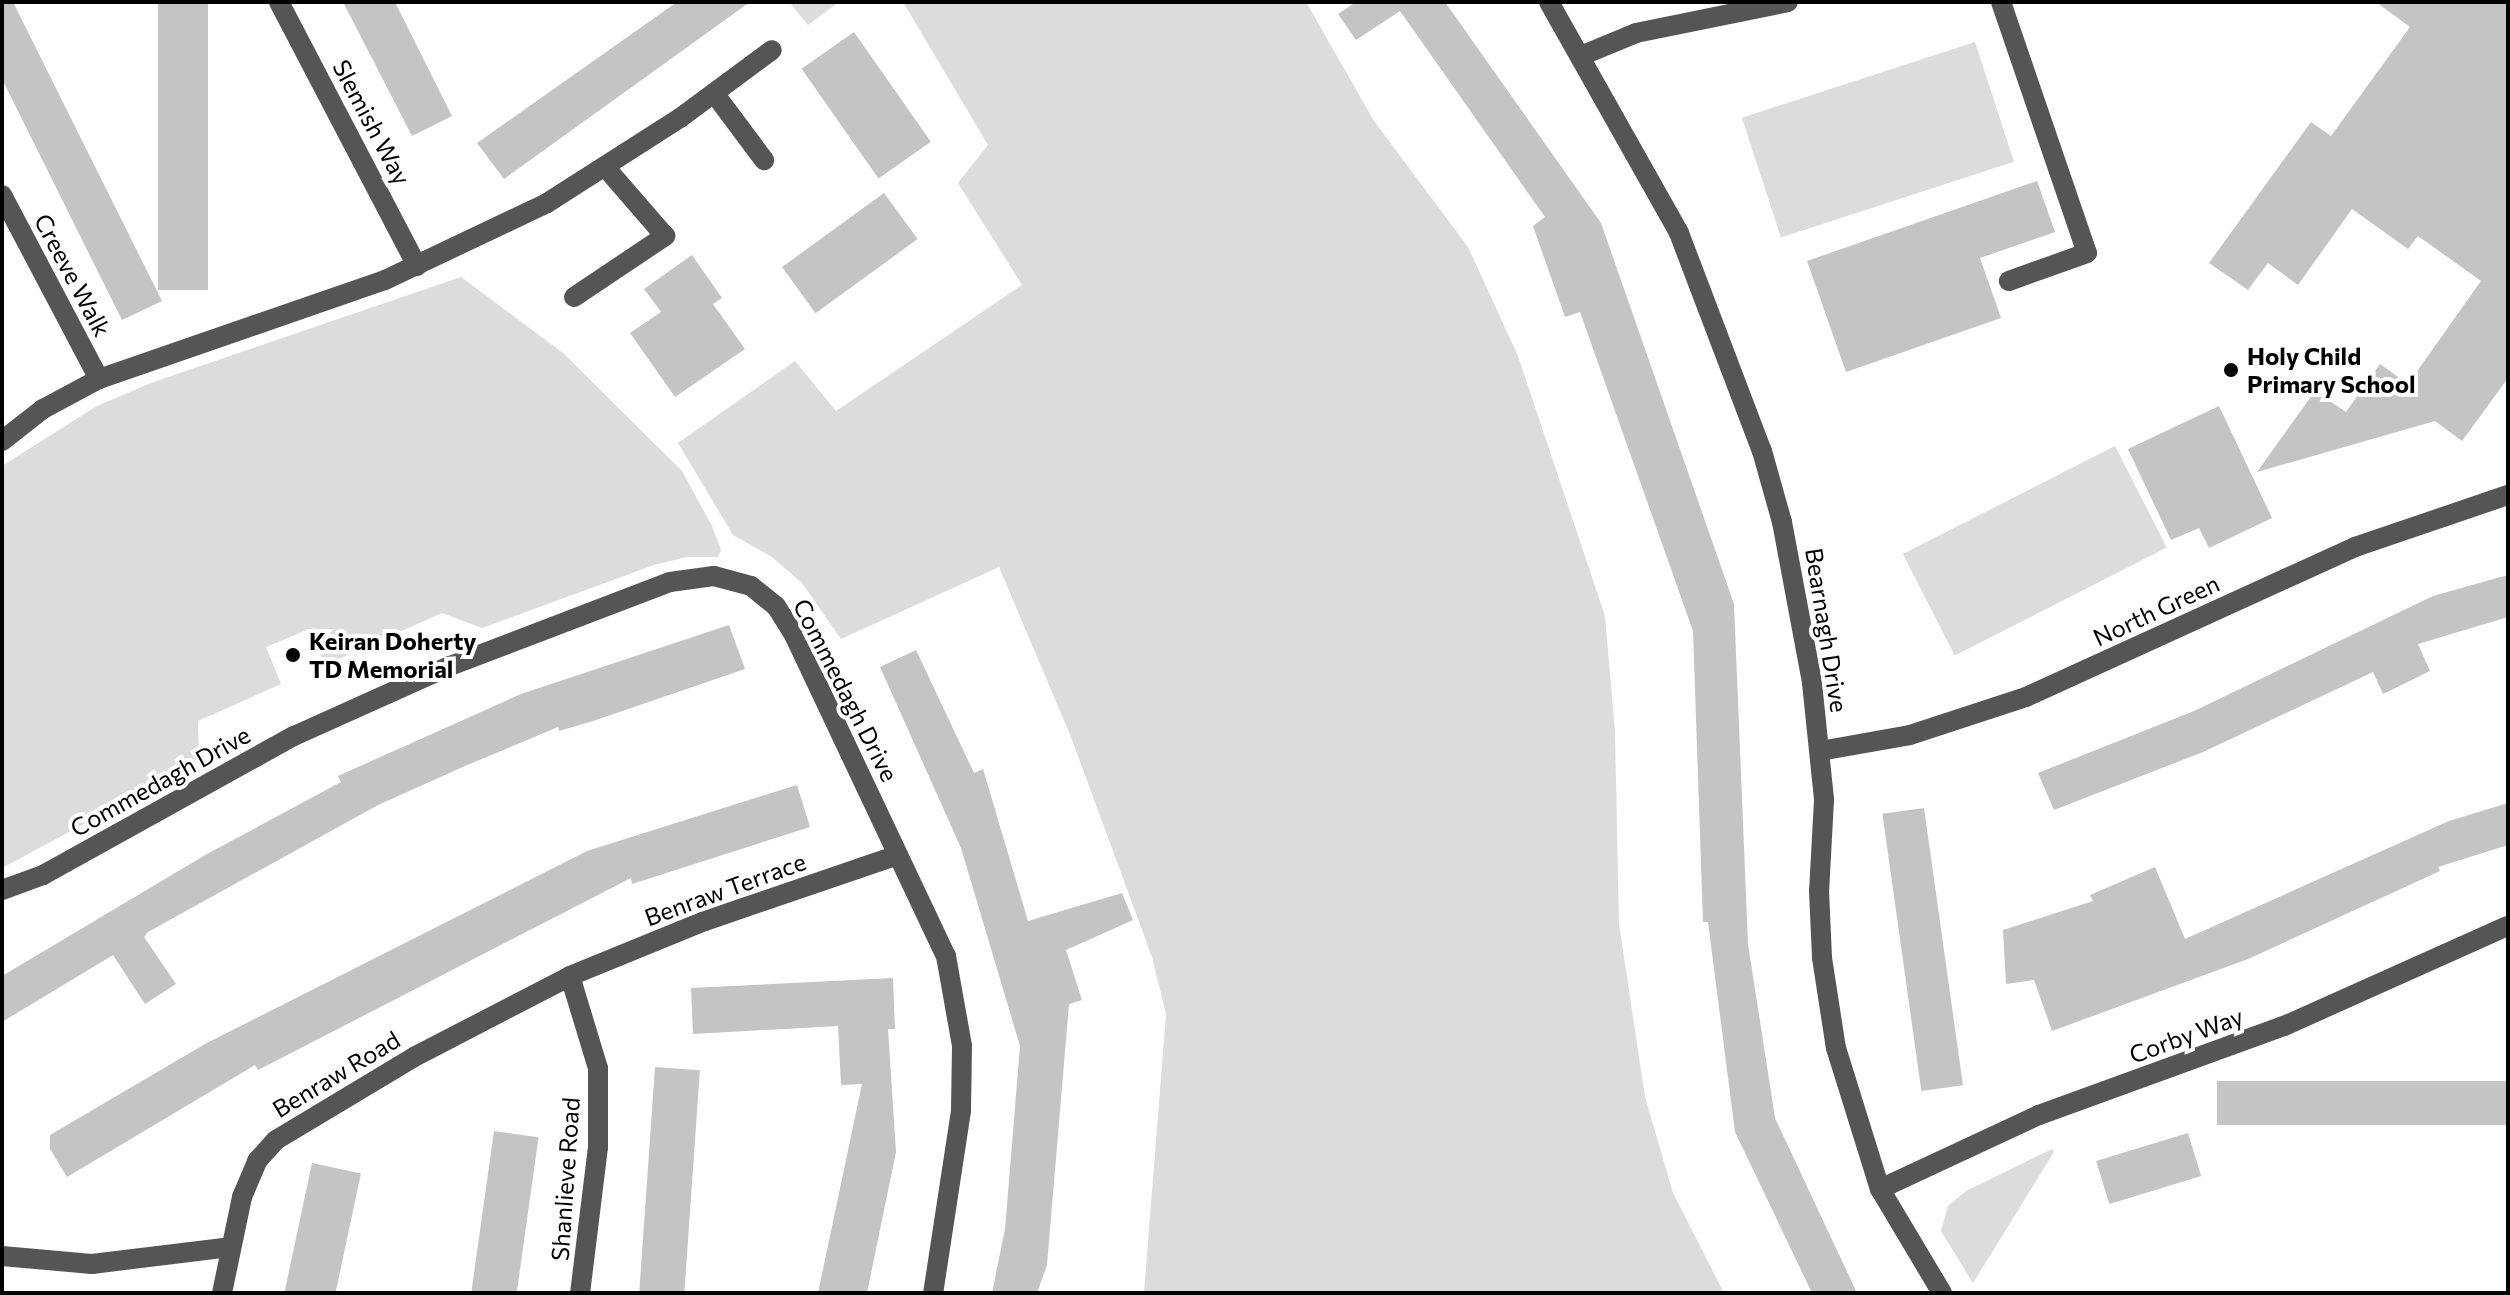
<!DOCTYPE html>
<style>
body{margin:0}
#map{position:relative;width:2510px;height:1295px;overflow:hidden;background:#fff;font-family:Commissioner,sans-serif}
div>[style]{position:absolute}
[style*='--x']{left:calc(var(--x)*1px);top:calc(var(--y)*1px);width:calc(var(--w)*1px);rotate:calc(var(--a)*1deg)}
.green>*{inset:0;background:#dcdcdc;transform-origin:0 0}
.building>*{inset:0;background:#c4c4c4;transform-origin:0 0}
.minor>*{height:20px;margin:-10px;padding:0 10px;transform-origin:10px;border-radius:10px;background:#555}
.dots>*{width:22px;height:22px;translate:-50% -50%;box-sizing:border-box;border:4px solid #fff;border-radius:50%}
span{translate:-50% -50%;white-space:nowrap;text-align:center;line-height:1.15;-webkit-text-stroke:8px #fff;paint-order:stroke}
.street-label{font-size:24px;color:#000}
.poi-label{font-size:24px;color:#000;font-weight:700}
.left{translate:0 -50%;text-align:left}
.frame{position:absolute;inset:0;border:4px solid #000;pointer-events:none}
</style>
<div id="map">
<div class="green">
<i style="clip-path:polygon(789px 2px,839px 2px,808px 25px)"></i>
<i style="clip-path:polygon(903px 2px,1306px 2px,1374px 121px,1468px 247px,1518px 356px,1605px 616px,1615px 732px,1619px 924px,1645px 1097px,1673px 1193px,1724px 1293px,1144px 1293px,1166px 1014px,1152px 957px,1071px 737px,999px 567px,841px 639px,802px 583px,772px 557px,733px 535px,678px 443px,795px 361px,836px 411px,1022px 285px,958px 183px,988px 145px)"></i>
<i style="left:1975px;top:42px;width:126px;height:245px;rotate:72deg"></i>
<i style="clip-path:polygon(461px 277px,563px 353px,682px 471px,712px 526px,721px 550px,718px 557px,687px 557px,654px 565px,482px 628px,442px 613px,325px 665px,309px 629px,266px 647px,281px 684px,198px 721px,199px 762px,2px 868px,2px 466px,97px 406px,151px 383px)"></i>
<i style="left:2115px;top:446px;width:114px;height:238px;rotate:63deg"></i>
<i style="clip-path:polygon(2052px 1149px,2054px 1152px,1973px 1283px,1941px 1231px,1948px 1206px,1966px 1191px)"></i>
</div>
<div class="building">
<i style="clip-path:polygon(2px 2px,13px 2px,162px 301px,122px 320px,2px 79px)"></i>
<i style="left:158px;top:2px;width:50px;height:288px"></i>
<i style="clip-path:polygon(343px 2px,395px 2px,452px 116px,412px 136px)"></i>
<i style="clip-path:polygon(677px 2px,750px 2px,504px 179px,477px 143px)"></i>
<i style="clip-path:polygon(1356px 2px,1445px 2px,1601px 223px,1734px 604px,1748px 944px,1775px 1118px,1857px 1293px,1812px 1293px,1735px 1132px,1708px 922px,1703px 922px,1693px 631px,1580px 312px,1565px 317px,1533px 226px,1545px 217px,1400px 11px,1356px 40px,1338px 14px)"></i>
<i style="clip-path:polygon(2376px 2px,2508px 2px,2508px 378px,2462px 441px,2435px 421px,2257px 472px,2315px 391px,2346px 412px,2380px 364px,2408px 384px,2481px 281px,2418px 236px,2408px 249px,2352px 209px,2298px 285px,2268px 263px,2248px 290px,2209px 263px,2311px 122px,2331px 136px,2410px 27px)"></i>
<i style="left:854px;top:32px;width:134px;height:64px;rotate:55deg"></i>
<i style="clip-path:polygon(2037px 181px,2055px 232px,1980px 258px,2001px 318px,1846px 372px,1807px 261px)"></i>
<i style="left:884px;top:193px;width:57px;height:126px;rotate:54deg"></i>
<i style="clip-path:polygon(692px 255px,722px 298px,713px 304px,745px 349px,675px 397px,630px 333px,661px 312px,644px 289px)"></i>
<i style="clip-path:polygon(2219px 406px,2272px 518px,2209px 548px,2199px 528px,2171px 540px,2128px 449px)"></i>
<i style="clip-path:polygon(2508px 575px,2508px 617px,2418px 644px,2430px 671px,2383px 694px,2373px 672px,2203px 752px,2054px 810px,2038px 773px,2194px 711px,2433px 596px)"></i>
<i style="clip-path:polygon(729px 625px,745px 669px,593px 721px,559px 731px,558px 727px,465px 766px,378px 805px,148px 932px,144px 937px,176px 984px,145px 1004px,113px 955px,2px 1022px,2px 976px,207px 854px,341px 782px,338px 776px,521px 694px)"></i>
<i style="clip-path:polygon(916px 650px,974px 773px,983px 769px,1028px 921px,1122px 893px,1133px 920px,1066px 950px,1082px 1000px,1069px 1004px,1047px 1265px,1037px 1293px,992px 1293px,1005px 1229px,1020px 1046px,961px 848px,880px 667px)"></i>
<i style="clip-path:polygon(797px 785px,810px 827px,632px 884px,631px 878px,258px 1070px,255px 1065px,67px 1177px,50px 1149px,50px 1135px,205px 1044px,587px 851px)"></i>
<i style="clip-path:polygon(2508px 803px,2508px 845px,2438px 867px,2440px 871px,2248px 959px,2052px 1031px,2034px 980px,2006px 984px,2003px 930px,2093px 901px,2090px 895px,2155px 867px,2185px 939px,2449px 821px)"></i>
<i style="left:1924px;top:808px;width:280px;height:42px;rotate:82deg"></i>
<i style="clip-path:polygon(893px 978px,895px 1029px,888px 1029px,896px 1152px,867px 1293px,818px 1293px,862px 1084px,841px 1085px,838px 1026px,693px 1034px,691px 988px)"></i>
<i style="left:655px;top:1067px;width:45px;height:227px;rotate:4deg"></i>
<i style="left:2508px;top:1081px;width:44px;height:291px;rotate:90deg"></i>
<i style="left:494px;top:1131px;width:45px;height:163px;rotate:8deg"></i>
<i style="left:2188px;top:1133px;width:45px;height:96px;rotate:73deg"></i>
<i style="left:312px;top:1163px;width:50px;height:133px;rotate:12deg"></i>
</div>
<div class="minor">
<i style="--x:279;--y:2;--w:298;--a:62.4"></i>
<i style="--x:1549;--y:2;--w:265;--a:60.6"></i>
<i style="--x:1679;--y:233;--w:233;--a:69.2"></i>
<i style="--x:1762;--y:451;--w:74;--a:74.3"></i>
<i style="--x:1782;--y:522;--w:164;--a:79.4"></i>
<i style="--x:1812;--y:683;--w:118;--a:84.1"></i>
<i style="--x:1824;--y:800;--w:91;--a:93.1"></i>
<i style="--x:1819;--y:891;--w:67;--a:87.4"></i>
<i style="--x:1822;--y:958;--w:91;--a:81.2"></i>
<i style="--x:1836;--y:1048;--w:148;--a:72.7"></i>
<i style="--x:1880;--y:1189;--w:121;--a:59.2"></i>
<i style="--x:2001;--y:2;--w:265;--a:71.1"></i>
<i style="--x:2087;--y:253;--w:83;--a:160.3"></i>
<i style="--x:1583;--y:55;--w:57;--a:-22.5"></i>
<i style="--x:1636;--y:33;--w:155;--a:-11.5"></i>
<i style="--x:714;--y:93;--w:84;--a:53.3"></i>
<i style="--x:2;--y:195;--w:208;--a:62.2"></i>
<i style="--x:574;--y:297;--w:110;--a:-33.8"></i>
<i style="--x:665;--y:236;--w:90;--a:-130.9"></i>
<i style="--x:2;--y:441;--w:52;--a:-38"></i>
<i style="--x:43;--y:409;--w:64;--a:-28.2"></i>
<i style="--x:99;--y:379;--w:303;--a:-19.1"></i>
<i style="--x:385;--y:280;--w:179;--a:-25.4"></i>
<i style="--x:547;--y:203;--w:158;--a:-32.6"></i>
<i style="--x:680;--y:118;--w:114;--a:-36.5"></i>
<i style="--x:1820;--y:751;--w:91;--a:-10.1"></i>
<i style="--x:1910;--y:735;--w:122;--a:-18.1"></i>
<i style="--x:2026;--y:697;--w:362;--a:-24.5"></i>
<i style="--x:2355;--y:547;--w:162;--a:-18.8"></i>
<i style="--x:2;--y:890;--w:44;--a:-20.1"></i>
<i style="--x:43;--y:875;--w:287;--a:-29"></i>
<i style="--x:294;--y:736;--w:171;--a:-24.2"></i>
<i style="--x:450;--y:666;--w:235;--a:-20.9"></i>
<i style="--x:670;--y:582;--w:44;--a:-7.8"></i>
<i style="--x:714;--y:576;--w:38;--a:15"></i>
<i style="--x:751;--y:586;--w:32;--a:39"></i>
<i style="--x:776;--y:606;--w:36;--a:58"></i>
<i style="--x:795;--y:637;--w:353;--a:64.7"></i>
<i style="--x:946;--y:956;--w:91;--a:79.9"></i>
<i style="--x:962;--y:1046;--w:65;--a:90.9"></i>
<i style="--x:961;--y:1111;--w:184;--a:98.7"></i>
<i style="--x:570;--y:976;--w:96;--a:73.1"></i>
<i style="--x:598;--y:1068;--w:79;--a:90"></i>
<i style="--x:598;--y:1147;--w:147;--a:97"></i>
<i style="--x:1880;--y:1189;--w:175;--a:-25"></i>
<i style="--x:2039;--y:1115;--w:261;--a:-20"></i>
<i style="--x:2284;--y:1026;--w:245;--a:-24.1"></i>
<i style="--x:2;--y:1256;--w:90;--a:5.1"></i>
<i style="--x:92;--y:1264;--w:139;--a:-7"></i>
<i style="--x:222;--y:1293;--w:98;--a:-78.2"></i>
<i style="--x:242;--y:1197;--w:39;--a:-67"></i>
<i style="--x:257;--y:1161;--w:28;--a:-48"></i>
<i style="--x:276;--y:1140;--w:161;--a:-31"></i>
<i style="--x:414;--y:1057;--w:176;--a:-27.4"></i>
<i style="--x:570;--y:976;--w:146;--a:-22.2"></i>
<i style="--x:705;--y:921;--w:204;--a:-18.9"></i>
</div>
<div class="dots">
<i style="left:2231px;top:370px;background:#000"></i>
<i style="left:293px;top:655px;background:#000"></i>
</div>
<div class="street-label">
<span style="left:372px;top:122px;rotate:62deg">Slemish Way</span>
<span style="left:73px;top:275px;rotate:62deg">Creeve Walk</span>
<span style="left:2156px;top:610px;rotate:-25deg">North Green</span>
<span style="left:1827px;top:630px;rotate:81deg">Bearnagh Drive</span>
<span style="left:846px;top:690px;rotate:63deg">Commedagh Drive</span>
<span style="left:160px;top:781px;rotate:-29deg">Commedagh Drive</span>
<span style="left:725px;top:889px;rotate:-20deg">Benraw Terrace</span>
<span style="left:2186px;top:1035px;rotate:-20deg">Corby Way</span>
<span style="left:336px;top:1074px;rotate:-31deg">Benraw Road</span>
<span style="left:565px;top:1179px;rotate:-86deg">Shanlieve Road</span>
</div>
<div class="poi-label">
<span class="left" style="left:2247px;top:370px">Holy Child<br>Primary School</span>
<span class="left" style="left:309px;top:655px">Keiran Doherty<br>TD Memorial</span>
</div>
<div class="frame"></div>
</div>
